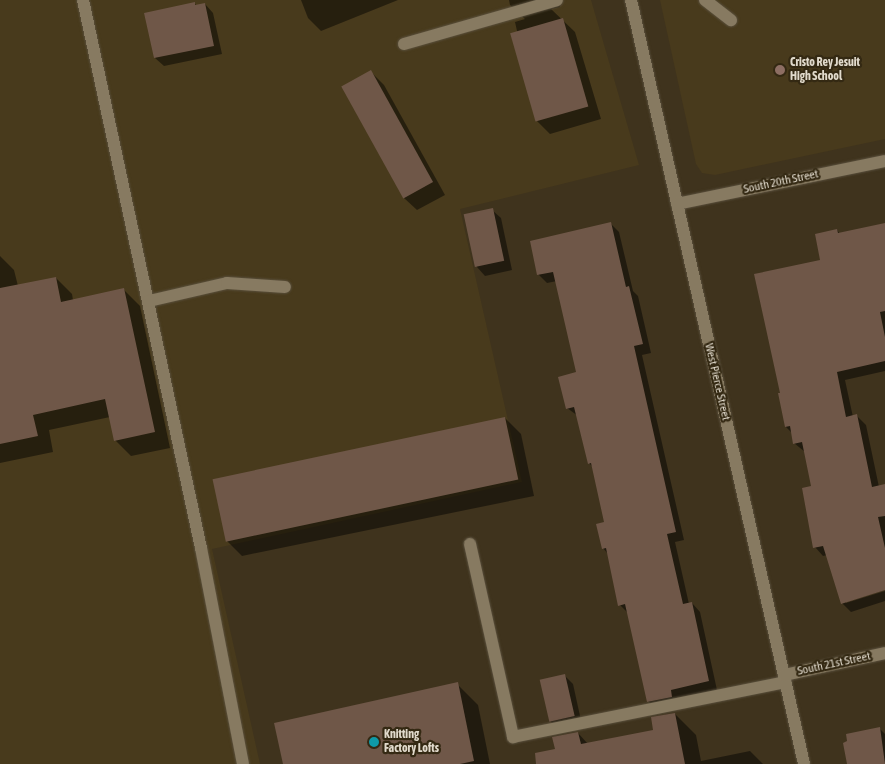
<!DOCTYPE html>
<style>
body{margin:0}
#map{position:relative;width:885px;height:764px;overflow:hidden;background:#3f331d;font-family:"Asap Condensed",sans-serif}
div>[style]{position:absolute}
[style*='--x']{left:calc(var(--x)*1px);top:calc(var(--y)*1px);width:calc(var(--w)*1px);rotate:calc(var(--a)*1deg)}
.built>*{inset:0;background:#483a1c}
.shadow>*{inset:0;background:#0007}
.building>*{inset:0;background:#6f5748;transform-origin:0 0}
.roads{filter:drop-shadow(0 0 1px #5a503d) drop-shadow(0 0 1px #5a503d)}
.service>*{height:12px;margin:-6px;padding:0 6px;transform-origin:6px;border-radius:6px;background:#877a61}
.minor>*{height:12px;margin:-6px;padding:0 6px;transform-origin:6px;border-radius:6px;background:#877a61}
.dots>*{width:14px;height:14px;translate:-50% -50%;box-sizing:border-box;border:2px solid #342913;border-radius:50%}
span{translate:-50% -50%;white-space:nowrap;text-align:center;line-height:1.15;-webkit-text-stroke:4.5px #342913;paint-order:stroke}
.poi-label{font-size:12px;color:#e1dacc;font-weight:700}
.left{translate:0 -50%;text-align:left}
.street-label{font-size:12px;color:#e1dacc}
</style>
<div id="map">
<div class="built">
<i style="clip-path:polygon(0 0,591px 0,639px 165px,460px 209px,522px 482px,212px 549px,260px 764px,0 764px)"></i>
<i style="clip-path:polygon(660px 0,885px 0,885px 139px,715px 175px,702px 173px,696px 164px)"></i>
</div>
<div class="shadow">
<i style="clip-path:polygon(301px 0,398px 0,321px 31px,308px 18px)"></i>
<i style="clip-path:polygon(509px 0,558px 0,560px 7px,551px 9px,575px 32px,601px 119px,550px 134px,537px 121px,515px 22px,525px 19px,510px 5px)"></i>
<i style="clip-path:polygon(195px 4px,197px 6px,205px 4px,213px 13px,222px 54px,164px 66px,155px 58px)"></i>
<i style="clip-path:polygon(371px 72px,384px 85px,445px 195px,417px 210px,404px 198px)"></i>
<i style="clip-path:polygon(492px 210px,501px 218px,512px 270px,485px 276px,477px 267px)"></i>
<i style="clip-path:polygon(611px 224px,619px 232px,633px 291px,638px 296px,651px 353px,642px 355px,684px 540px,675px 542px,689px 604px,692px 603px,700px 612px,717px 690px,657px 710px,648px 701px,629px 614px,620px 605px,608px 554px,603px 548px,606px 523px,593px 467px,589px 463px,578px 416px,567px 408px,577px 373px,557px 281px,547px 283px,539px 275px,531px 242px)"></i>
<i style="clip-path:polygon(885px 224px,885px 371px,845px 380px,853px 417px,857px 416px,866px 425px,879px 487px,885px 485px,885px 588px,846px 601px,846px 603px,885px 591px,885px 601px,851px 612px,842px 603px,827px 555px,823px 556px,815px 547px,812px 487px,805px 452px,794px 443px,792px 433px,786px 427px,782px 394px,821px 261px,837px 230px,840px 234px)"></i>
<i style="clip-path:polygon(0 256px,14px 270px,18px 286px,56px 278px,72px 294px,73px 300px,124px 290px,140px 306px,170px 448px,131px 456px,115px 440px,110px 417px,49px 430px,53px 452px,0 463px)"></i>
<i style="clip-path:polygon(505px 418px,521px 434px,534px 496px,242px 556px,226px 540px)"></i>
<i style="clip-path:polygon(565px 676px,573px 684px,582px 725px,559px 729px,550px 721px,541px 681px)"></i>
<i style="clip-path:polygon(457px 684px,478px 705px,490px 764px,284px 764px)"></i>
<i style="clip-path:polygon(675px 714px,696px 735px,701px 761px,750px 751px,763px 764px,559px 764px,578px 733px,588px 744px,655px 731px)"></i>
<i style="clip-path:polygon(879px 728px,885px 734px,885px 764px,849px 764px)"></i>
</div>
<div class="building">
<i style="clip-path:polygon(195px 2px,195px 5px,205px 3px,214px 46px,154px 58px,144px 13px)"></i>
<i style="left:563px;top:18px;width:92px;height:55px;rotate:74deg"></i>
<i style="left:371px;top:70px;width:128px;height:34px;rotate:61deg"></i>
<i style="left:493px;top:208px;width:54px;height:30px;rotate:78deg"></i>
<i style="clip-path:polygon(611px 222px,626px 287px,629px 286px,643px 344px,634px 346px,676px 532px,667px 534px,683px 604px,692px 602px,709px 681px,671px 690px,672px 697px,647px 702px,625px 604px,618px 606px,606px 548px,602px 549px,596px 524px,604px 522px,591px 463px,588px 464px,574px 407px,566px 409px,558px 377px,576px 372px,553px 272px,537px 275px,530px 241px)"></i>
<i style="clip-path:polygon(885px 223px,885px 311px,880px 312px,885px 337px,885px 361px,837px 372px,846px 417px,857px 414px,872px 487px,885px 484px,885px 516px,878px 517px,885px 548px,885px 590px,841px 604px,823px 546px,813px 548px,802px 488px,811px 486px,802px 442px,793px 444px,790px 426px,785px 427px,778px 393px,780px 393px,754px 274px,820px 260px,815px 234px,837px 229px,838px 233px)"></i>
<i style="clip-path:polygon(56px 277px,61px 302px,124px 288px,155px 432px,114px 441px,105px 399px,33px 415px,38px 436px,0 444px,0 288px)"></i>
<i style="left:505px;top:417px;width:64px;height:299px;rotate:78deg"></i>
<i style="left:565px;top:674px;width:43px;height:26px;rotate:77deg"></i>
<i style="clip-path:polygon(458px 682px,474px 761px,460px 764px,283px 764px,274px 723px)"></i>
<i style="clip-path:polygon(675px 713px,685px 764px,536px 764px,535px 753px,555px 749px,552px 737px,578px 732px,581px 744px,653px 730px,651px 717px)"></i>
<i style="clip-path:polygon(880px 727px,885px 764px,847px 764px,843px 743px,847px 741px,846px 734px)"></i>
</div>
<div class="roads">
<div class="service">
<i style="--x:83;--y:0;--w:561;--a:77.85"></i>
<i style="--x:201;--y:548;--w:220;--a:79"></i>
<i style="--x:705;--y:0;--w:33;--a:38"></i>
<i style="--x:404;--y:44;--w:159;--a:-16"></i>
<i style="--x:149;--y:301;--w:80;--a:-13"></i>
<i style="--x:227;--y:283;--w:58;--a:3.9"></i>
<i style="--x:470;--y:544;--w:198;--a:77.4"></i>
<i style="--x:513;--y:737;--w:278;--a:-11.4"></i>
</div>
<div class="minor">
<i style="--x:631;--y:0;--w:783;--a:77.24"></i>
<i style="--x:677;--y:204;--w:212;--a:-11.7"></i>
<i style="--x:784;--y:675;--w:103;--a:-12.3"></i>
</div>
</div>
<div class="dots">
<i style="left:780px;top:70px;background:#8d6e63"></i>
<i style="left:374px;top:742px;background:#0f9aa8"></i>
</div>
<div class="poi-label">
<span class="left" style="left:790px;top:70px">Cristo Rey Jesuit<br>High School</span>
<span class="left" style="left:384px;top:742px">Knitting<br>Factory Lofts</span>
</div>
<div class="street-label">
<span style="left:781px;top:182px;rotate:-12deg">South 20th Street</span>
<span style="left:717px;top:382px;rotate:77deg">West Pierce Street</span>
<span style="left:834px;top:664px;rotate:-12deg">South 21st Street</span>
</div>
</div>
